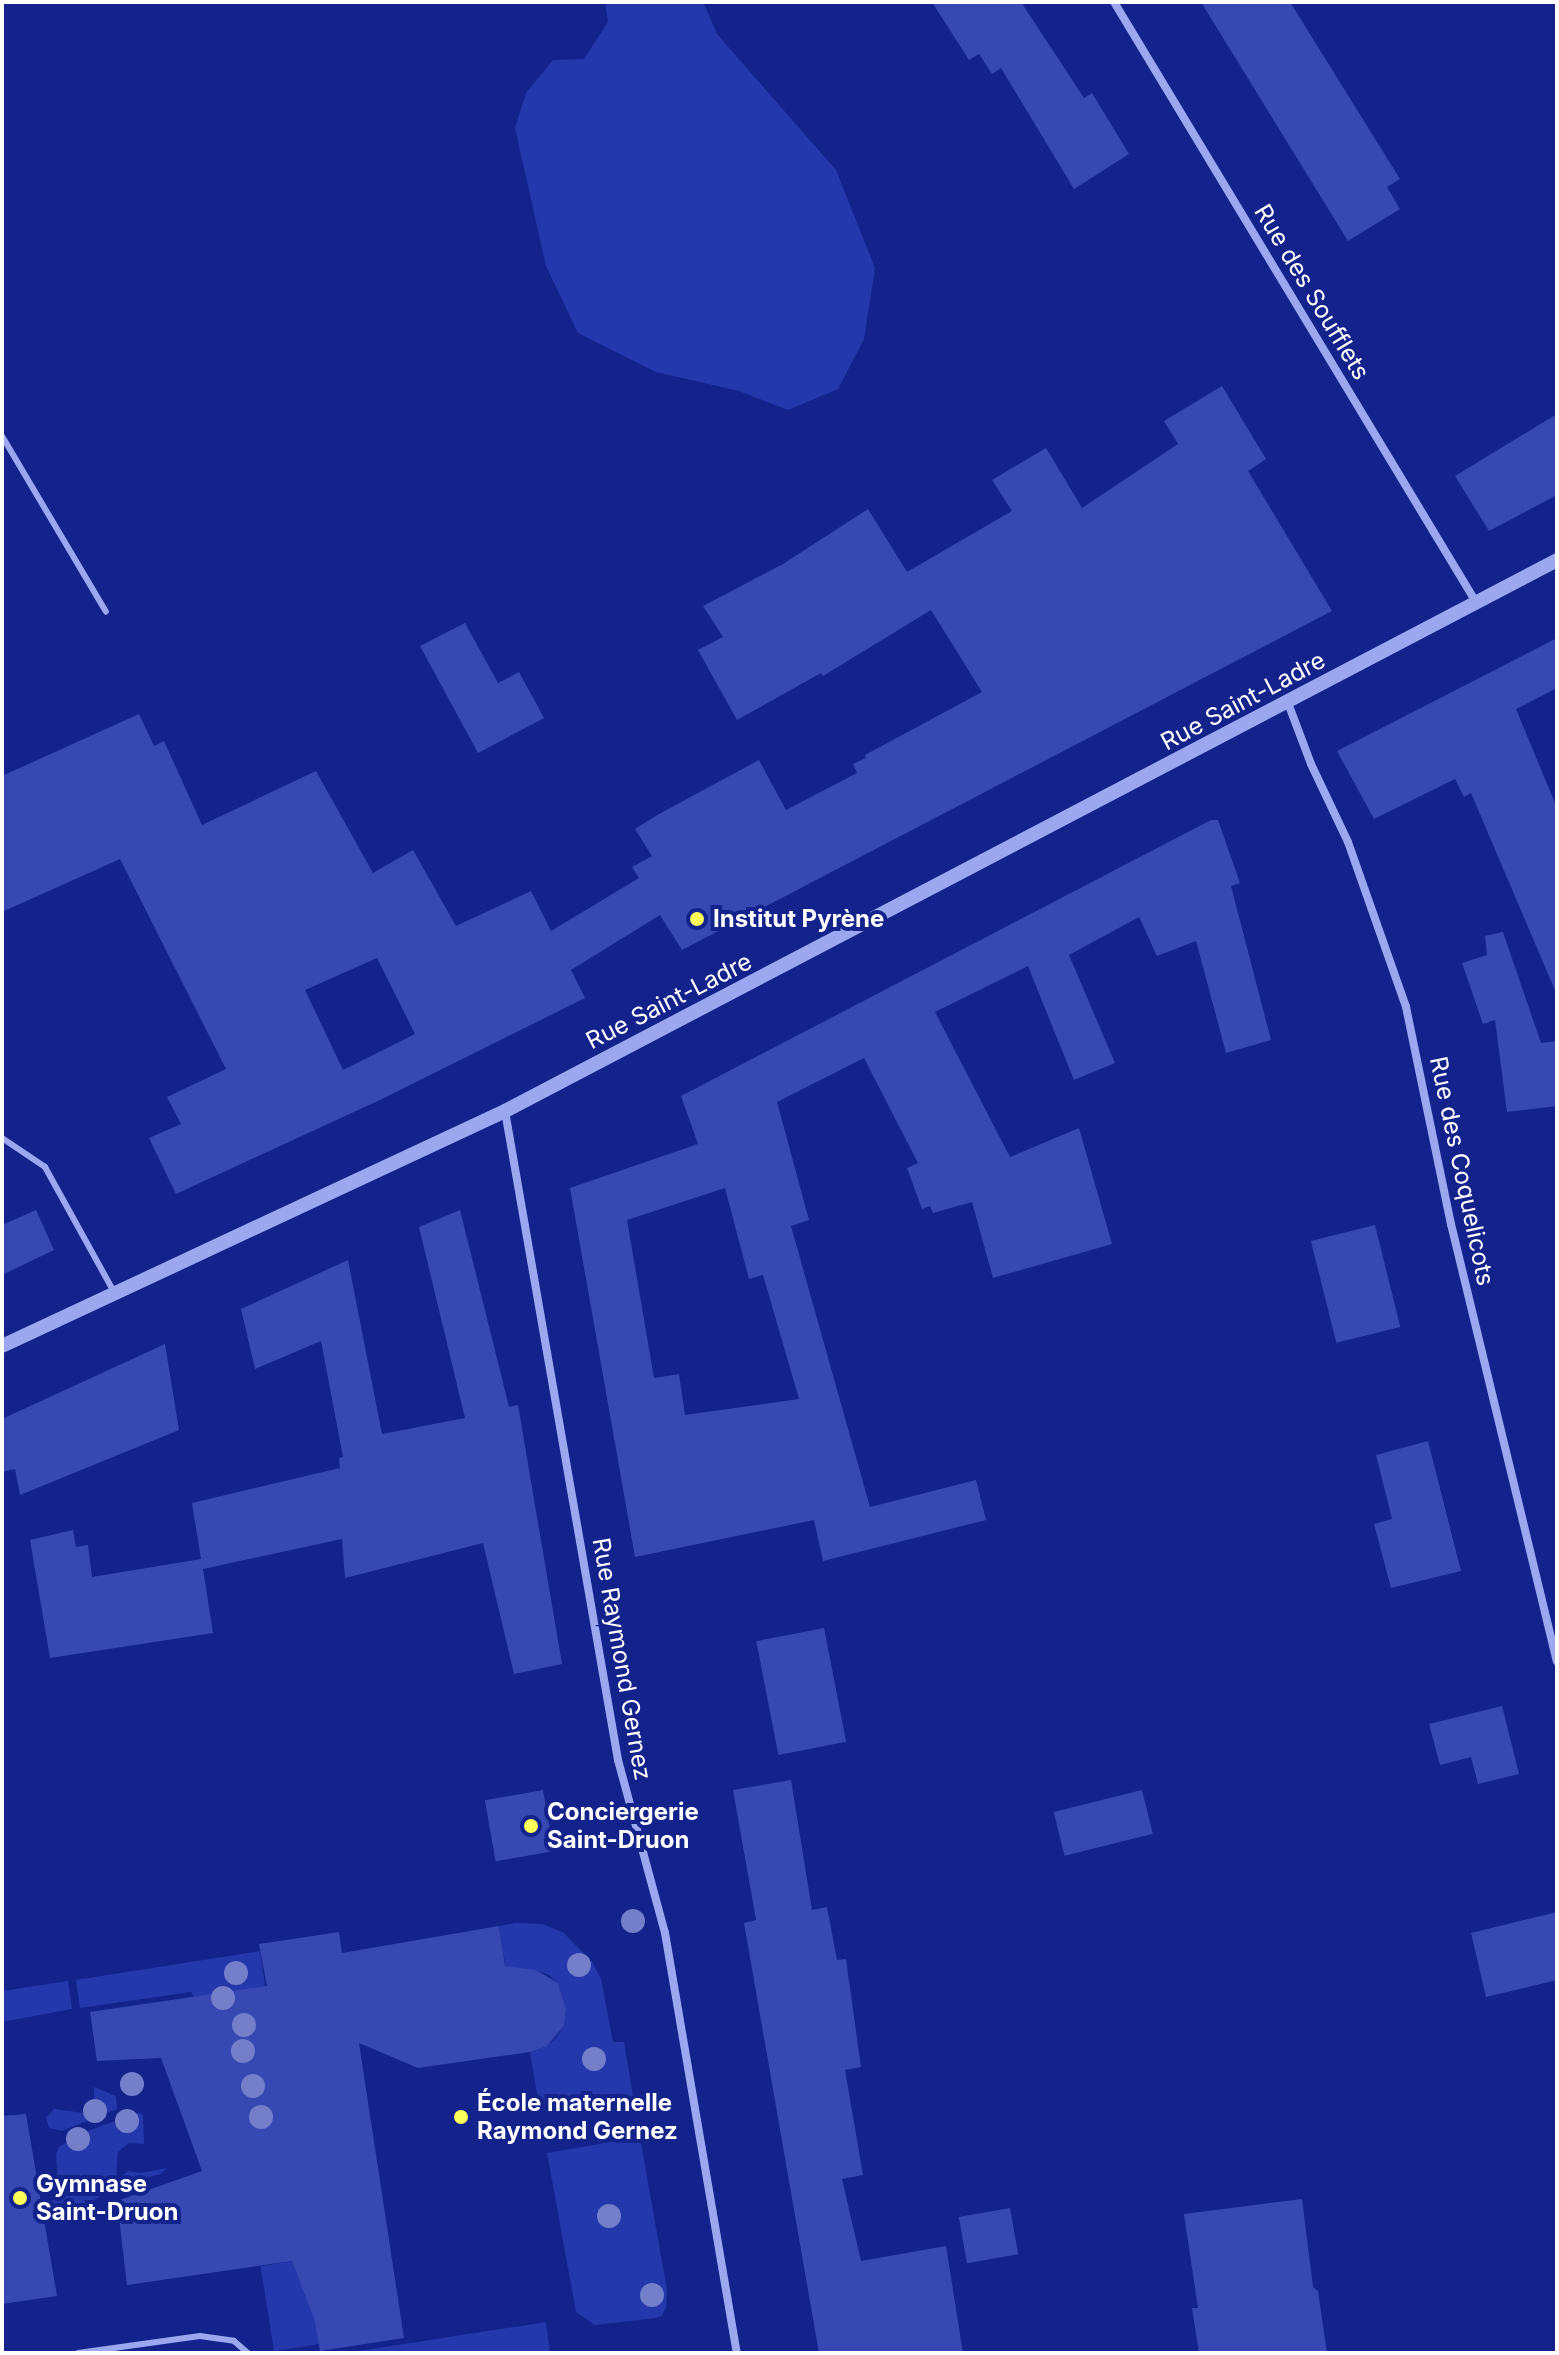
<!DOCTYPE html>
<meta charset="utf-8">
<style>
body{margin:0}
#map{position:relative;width:1559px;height:2355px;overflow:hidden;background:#13238b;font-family:Inter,sans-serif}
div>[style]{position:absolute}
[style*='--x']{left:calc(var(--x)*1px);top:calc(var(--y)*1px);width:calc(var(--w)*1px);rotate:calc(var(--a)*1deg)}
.green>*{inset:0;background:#2538ab;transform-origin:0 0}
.building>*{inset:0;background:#3748b3;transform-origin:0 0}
.service>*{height:6px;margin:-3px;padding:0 3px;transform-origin:3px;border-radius:3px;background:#9ba8f0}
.minor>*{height:8px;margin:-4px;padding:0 4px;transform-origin:4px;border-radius:4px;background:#9ba8f0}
.tertiary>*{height:14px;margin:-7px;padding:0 7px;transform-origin:7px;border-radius:7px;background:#9ba8f0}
.trees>*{width:24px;height:24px;margin:-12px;border-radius:50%;background:#737fc9}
.dots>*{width:22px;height:22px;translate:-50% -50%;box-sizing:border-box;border:4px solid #13238b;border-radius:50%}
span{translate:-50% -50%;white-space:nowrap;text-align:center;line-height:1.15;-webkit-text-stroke:8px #13238b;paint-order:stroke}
.street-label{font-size:24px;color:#fff}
.poi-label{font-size:24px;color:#fff;font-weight:700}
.left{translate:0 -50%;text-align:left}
.frame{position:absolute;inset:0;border:4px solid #fff;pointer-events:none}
</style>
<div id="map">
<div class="green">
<i style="clip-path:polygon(605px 2px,703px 2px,717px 34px,836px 170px,875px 268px,864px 339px,838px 389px,788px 410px,739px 391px,656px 372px,578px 333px,546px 266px,515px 128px,526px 93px,553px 60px,584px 59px,608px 22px)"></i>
<i style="clip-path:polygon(516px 1923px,542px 1924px,564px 1933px,592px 1962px,601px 1979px,613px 2042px,624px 2042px,633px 2096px,540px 2111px,530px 2052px,547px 2046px,556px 2038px,564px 2026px,566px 2007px,558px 1983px,549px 1975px,536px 1970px,506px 1969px,499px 1926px)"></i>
<i style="clip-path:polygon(260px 1951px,291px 2161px,191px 1992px,80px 2008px,76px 1980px)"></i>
<i style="clip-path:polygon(68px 1981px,72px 2009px,2px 2022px,2px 1991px)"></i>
<i style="clip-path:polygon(94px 2087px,116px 2096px,117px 2109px,62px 2131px,49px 2128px,46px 2118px,54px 2109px,83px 2113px,94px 2109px)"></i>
<i style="clip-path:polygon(138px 2113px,143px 2115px,144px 2144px,129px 2143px,118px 2152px,116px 2180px,128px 2171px,141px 2173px,167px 2168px,160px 2174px,121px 2184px,86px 2205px,55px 2213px,50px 2205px,58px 2183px,56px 2154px,59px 2147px,82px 2133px)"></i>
<i style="clip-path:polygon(640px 2137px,667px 2290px,666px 2307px,662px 2316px,656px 2318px,595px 2325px,576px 2312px,547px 2153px)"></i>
<i style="left:306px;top:2259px;width:86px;height:46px;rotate:81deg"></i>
<i style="clip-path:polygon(546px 2322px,550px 2353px,346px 2353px)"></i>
</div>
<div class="building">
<i style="clip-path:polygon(932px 2px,1021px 2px,1084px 98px,1092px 93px,1129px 154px,1074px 189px,1001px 68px,992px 74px,979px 54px,969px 60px)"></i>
<i style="clip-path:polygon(1201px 2px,1290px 2px,1400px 179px,1387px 187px,1400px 209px,1348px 241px)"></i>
<i style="clip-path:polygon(evenodd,1222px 386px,1266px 459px,1248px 471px,1332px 611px,682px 950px,660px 915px,571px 970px,585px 998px,382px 1099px,176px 1194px,149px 1138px,181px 1124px,167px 1097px,226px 1069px,120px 859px,2px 912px,2px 776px,139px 714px,154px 746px,164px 741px,202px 825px,316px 771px,373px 873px,413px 850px,456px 926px,531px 891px,551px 931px,639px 878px,632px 867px,652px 856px,635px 829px,659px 814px,759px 760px,786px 810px,857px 773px,853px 764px,866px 758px,865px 755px,982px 692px,931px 610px,823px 676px,821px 673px,737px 720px,698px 650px,723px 637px,703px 606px,783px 564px,868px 509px,907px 572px,1012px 511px,992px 480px,1046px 448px,1082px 508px,1178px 444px,1164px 421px,1222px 386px,377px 958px,415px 1034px,343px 1070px,305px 990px,377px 958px)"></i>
<i style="clip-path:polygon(1557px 414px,1557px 495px,1489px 531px,1455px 476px)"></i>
<i style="clip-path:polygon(465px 623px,498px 683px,519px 672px,544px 718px,478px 753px,420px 646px)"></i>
<i style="clip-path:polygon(1557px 638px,1557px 688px,1516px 709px,1557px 808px,1557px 995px,1471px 793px,1464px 797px,1455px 779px,1374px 819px,1337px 751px)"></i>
<i style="clip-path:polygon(evenodd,1211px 820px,1218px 820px,1240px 883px,1231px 886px,1271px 1040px,1226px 1053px,1196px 941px,1157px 956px,1139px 917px,1069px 955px,1115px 1063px,1074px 1080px,1028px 966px,935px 1012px,1010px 1157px,1079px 1128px,1112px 1244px,993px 1278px,972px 1202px,933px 1213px,930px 1206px,922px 1209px,907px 1168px,918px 1163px,864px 1058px,777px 1102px,809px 1220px,791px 1226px,870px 1507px,976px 1480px,986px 1520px,823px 1561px,814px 1520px,635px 1557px,570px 1188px,698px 1144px,681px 1096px,1211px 820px,725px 1188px,749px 1279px,763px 1275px,799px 1399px,685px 1415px,679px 1374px,654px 1378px,627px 1220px,725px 1188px)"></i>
<i style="clip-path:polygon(1503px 932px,1541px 1043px,1557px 1041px,1557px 1106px,1507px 1112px,1495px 1020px,1483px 1024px,1462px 963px,1487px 955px,1485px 936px)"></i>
<i style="clip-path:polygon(36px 1210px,54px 1250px,2px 1275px,2px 1225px)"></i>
<i style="clip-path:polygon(460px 1210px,509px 1407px,518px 1405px,562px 1664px,514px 1674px,483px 1543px,345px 1578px,342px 1539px,203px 1569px,213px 1633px,50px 1658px,30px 1540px,73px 1530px,76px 1547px,88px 1545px,92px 1577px,201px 1559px,192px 1503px,340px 1468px,339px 1458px,343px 1457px,321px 1341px,255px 1369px,241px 1309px,348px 1260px,382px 1434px,465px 1418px,419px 1227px)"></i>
<i style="left:1375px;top:1225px;width:105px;height:66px;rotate:76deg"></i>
<i style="clip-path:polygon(165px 1344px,179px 1430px,20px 1495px,15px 1469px,2px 1472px,2px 1419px)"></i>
<i style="clip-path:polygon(1428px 1441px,1461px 1571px,1391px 1588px,1374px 1524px,1392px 1519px,1376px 1455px)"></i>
<i style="left:824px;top:1628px;width:116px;height:69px;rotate:79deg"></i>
<i style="clip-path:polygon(1502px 1706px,1519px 1774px,1478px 1784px,1471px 1757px,1440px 1765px,1429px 1724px)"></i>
<i style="clip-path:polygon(791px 1780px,812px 1910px,827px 1907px,837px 1960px,846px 1959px,861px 2067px,845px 2070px,863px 2175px,842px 2179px,861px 2261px,946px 2246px,963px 2353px,819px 2353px,744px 1923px,756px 1920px,733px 1790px)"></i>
<i style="left:543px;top:1790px;width:62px;height:59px;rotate:80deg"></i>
<i style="left:1142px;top:1790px;width:45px;height:91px;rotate:76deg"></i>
<i style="clip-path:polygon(1557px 1912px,1557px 1980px,1486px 1997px,1471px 1933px)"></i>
<i style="clip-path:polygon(499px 1926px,505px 1966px,536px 1970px,558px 1983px,566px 2008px,564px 2026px,547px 2046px,530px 2052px,418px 2068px,359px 2043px,404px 2338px,320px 2351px,315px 2321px,292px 2261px,127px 2285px,117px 2201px,202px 2171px,161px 2058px,97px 2061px,90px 2012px,267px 1986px,259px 1944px,339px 1932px,342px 1953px)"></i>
<i style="clip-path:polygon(26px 2114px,57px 2296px,2px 2304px,2px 2116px)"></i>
<i style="clip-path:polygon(1302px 2199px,1313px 2287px,1318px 2291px,1327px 2353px,1199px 2353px,1192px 2308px,1198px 2308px,1184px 2214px)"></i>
<i style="left:1010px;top:2208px;width:47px;height:52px;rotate:80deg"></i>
</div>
<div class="service">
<i style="--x:2;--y:436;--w:204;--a:59.4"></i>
<i style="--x:2;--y:1138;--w:52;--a:34"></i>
<i style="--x:45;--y:1167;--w:145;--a:61.1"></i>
<i style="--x:78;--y:2353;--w:123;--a:-7.9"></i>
<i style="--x:200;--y:2336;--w:34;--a:8"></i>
<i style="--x:234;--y:2341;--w:18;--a:41"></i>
</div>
<div class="minor">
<i style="--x:1114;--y:2;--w:701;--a:58.9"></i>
<i style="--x:1288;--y:703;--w:65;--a:69.3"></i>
<i style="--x:1311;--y:764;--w:86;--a:64.6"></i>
<i style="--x:1348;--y:842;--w:175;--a:70.6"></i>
<i style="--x:1406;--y:1007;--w:222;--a:78.3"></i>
<i style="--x:1451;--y:1224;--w:450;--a:76.4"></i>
<i style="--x:505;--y:1111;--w:659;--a:80.12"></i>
<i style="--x:618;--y:1760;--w:179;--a:74.8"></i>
<i style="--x:665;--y:1933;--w:426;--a:80.3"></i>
</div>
<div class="tertiary">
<i style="--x:2;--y:1346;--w:555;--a:-25.04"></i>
<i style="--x:505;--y:1111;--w:1188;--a:-27.64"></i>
</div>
<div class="trees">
<i style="left:633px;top:1921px"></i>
<i style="left:579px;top:1965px"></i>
<i style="left:236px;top:1973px"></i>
<i style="left:223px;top:1998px"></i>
<i style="left:244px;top:2025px"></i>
<i style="left:243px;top:2051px"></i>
<i style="left:594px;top:2059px"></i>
<i style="left:132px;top:2084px"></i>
<i style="left:253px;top:2086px"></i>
<i style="left:95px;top:2111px"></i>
<i style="left:261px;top:2117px"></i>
<i style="left:127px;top:2121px"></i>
<i style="left:78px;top:2139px"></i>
<i style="left:609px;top:2216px"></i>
<i style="left:652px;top:2295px"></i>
</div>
<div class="dots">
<i style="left:697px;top:919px;background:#fcff5a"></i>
<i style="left:531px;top:1826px;background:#fcff5a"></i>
<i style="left:461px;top:2117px;background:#fcff5a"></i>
<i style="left:20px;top:2198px;background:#fcff5a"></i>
</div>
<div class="street-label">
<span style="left:1312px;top:292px;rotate:59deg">Rue des Soufflets</span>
<span style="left:1243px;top:701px;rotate:-28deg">Rue Saint-Ladre</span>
<span style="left:669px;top:1001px;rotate:-27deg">Rue Saint-Ladre</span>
<span style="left:1462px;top:1171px;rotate:78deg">Rue des Coquelicots</span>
<span style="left:622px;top:1659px;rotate:80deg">Rue Raymond Gernez</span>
</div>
<div class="poi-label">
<span class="left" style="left:713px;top:919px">Institut Pyrène</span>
<span class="left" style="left:547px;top:1826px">Conciergerie<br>Saint-Druon</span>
<span class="left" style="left:477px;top:2117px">École maternelle<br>Raymond Gernez</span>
<span class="left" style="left:36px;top:2198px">Gymnase<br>Saint-Druon</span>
</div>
<div class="frame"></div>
</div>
